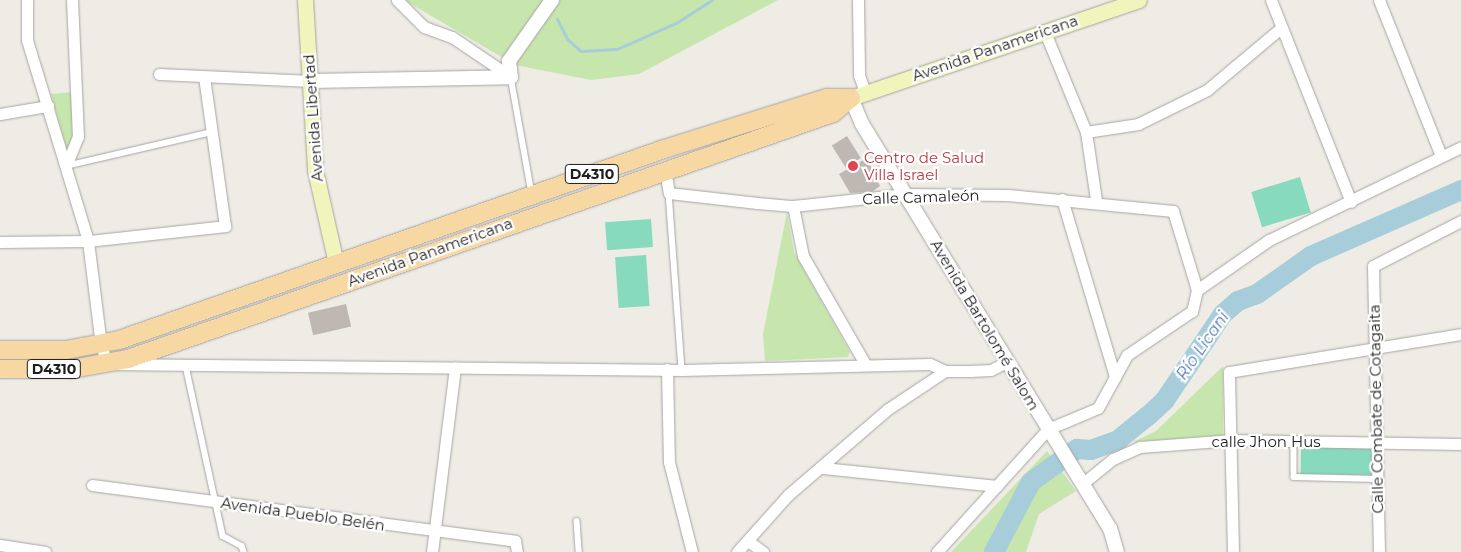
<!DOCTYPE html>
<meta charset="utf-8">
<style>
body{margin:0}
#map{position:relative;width:1461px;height:552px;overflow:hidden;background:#efece5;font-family:Montserrat,sans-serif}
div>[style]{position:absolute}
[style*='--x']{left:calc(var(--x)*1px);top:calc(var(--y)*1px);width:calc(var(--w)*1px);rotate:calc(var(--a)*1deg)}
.grass>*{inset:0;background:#c7e6ad}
.pitch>*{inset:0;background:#87dabe;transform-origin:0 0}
.stream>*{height:3px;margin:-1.5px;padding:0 1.5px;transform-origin:1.5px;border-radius:1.5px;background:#a7ccda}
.river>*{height:20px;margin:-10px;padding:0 10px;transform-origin:10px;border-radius:10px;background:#a7ccda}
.building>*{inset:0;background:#bfb8b2;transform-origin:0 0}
.roads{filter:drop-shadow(0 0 1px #a5a5a5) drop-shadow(0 0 1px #a5a5a5)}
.service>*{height:5.5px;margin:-2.75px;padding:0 2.75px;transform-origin:2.75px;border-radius:2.75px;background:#fff}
.minor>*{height:11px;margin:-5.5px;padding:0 5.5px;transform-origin:5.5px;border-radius:5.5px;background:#fff}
.tertiary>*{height:14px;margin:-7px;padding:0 7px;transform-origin:7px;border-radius:7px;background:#fff}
.secondary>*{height:15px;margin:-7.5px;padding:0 7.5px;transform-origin:7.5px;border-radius:7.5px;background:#f0f6bb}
.primary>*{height:18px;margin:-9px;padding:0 9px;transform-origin:9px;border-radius:9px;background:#f7d7a2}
.dots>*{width:14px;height:14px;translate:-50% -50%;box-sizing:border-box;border:2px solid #fff;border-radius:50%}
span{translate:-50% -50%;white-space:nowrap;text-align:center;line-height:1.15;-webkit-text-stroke:4.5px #fff;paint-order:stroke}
.shield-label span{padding:1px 4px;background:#fff;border:1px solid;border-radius:4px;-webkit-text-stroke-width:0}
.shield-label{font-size:14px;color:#1e1e1e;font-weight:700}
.street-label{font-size:15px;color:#1e1e1e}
.health-label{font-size:15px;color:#be3a42}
.left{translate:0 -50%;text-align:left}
.water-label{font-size:16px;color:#4f78aa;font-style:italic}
</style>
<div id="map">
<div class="grass">
<i style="clip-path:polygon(404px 0,778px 0,639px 74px,591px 80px,515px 65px)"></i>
<i style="clip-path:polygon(72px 92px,72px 136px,67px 151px,51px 94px)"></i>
<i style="clip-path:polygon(787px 212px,794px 252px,850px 352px,848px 357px,765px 361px,763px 334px)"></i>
<i style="clip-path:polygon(1223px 366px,1223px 435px,1133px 442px,1156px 431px)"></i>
<i style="clip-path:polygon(1047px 451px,1076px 491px,1039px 514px,1026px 552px,951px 552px)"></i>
</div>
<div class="pitch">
<i style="left:1300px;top:177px;width:37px;height:51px;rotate:73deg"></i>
<i style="left:651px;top:219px;width:28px;height:46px;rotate:86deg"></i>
<i style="left:646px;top:255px;width:51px;height:31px;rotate:86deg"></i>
<i style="left:1301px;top:446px;width:71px;height:28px;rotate:1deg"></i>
</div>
<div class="stream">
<i style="--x:557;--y:19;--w:22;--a:63"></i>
<i style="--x:567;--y:39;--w:18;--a:41"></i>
<i style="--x:581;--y:51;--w:36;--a:-3"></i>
<i style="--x:617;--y:49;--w:64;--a:-23.8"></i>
<i style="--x:676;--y:23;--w:43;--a:-32.6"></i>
</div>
<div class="river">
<i style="--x:994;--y:552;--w:79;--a:-62.1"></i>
<i style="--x:1031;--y:482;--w:57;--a:-35.7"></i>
<i style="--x:1077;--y:449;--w:14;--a:4"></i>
<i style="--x:1091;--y:450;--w:29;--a:-20"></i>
<i style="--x:1118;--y:440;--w:38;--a:-39"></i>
<i style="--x:1148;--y:416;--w:23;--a:-43"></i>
<i style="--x:1165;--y:400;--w:104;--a:-56"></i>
<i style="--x:1223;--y:314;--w:20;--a:-41"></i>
<i style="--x:1238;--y:301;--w:20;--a:-20"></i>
<i style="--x:1257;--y:294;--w:66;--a:-35.1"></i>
<i style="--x:1311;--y:256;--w:164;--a:-23.7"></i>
</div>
<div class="building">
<i style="left:847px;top:136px;width:26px;height:18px;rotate:58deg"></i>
<i style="clip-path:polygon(867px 158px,880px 186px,872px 192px,850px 193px,839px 174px)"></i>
<i style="left:346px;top:304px;width:23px;height:39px;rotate:77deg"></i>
</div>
<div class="roads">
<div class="service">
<i style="--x:511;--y:77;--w:119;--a:79.8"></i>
<i style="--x:66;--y:166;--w:150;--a:-13.1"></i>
<i style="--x:669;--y:193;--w:177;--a:85.8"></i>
<i style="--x:186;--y:366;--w:174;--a:77.7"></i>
<i style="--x:223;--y:536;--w:21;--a:28"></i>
<i style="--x:242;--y:546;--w:6;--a:72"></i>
<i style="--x:1294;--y:441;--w:36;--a:90"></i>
<i style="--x:1294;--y:477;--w:83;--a:1.4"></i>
<i style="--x:577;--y:521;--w:31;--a:86"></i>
</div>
<div class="minor">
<i style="--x:27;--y:0;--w:40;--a:90"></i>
<i style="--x:27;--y:40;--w:210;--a:73.1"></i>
<i style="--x:88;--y:241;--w:105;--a:82.9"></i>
<i style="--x:101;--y:345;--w:20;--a:72"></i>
<i style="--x:107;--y:364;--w:575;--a:0.6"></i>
<i style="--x:682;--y:370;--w:248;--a:-1.4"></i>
<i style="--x:930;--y:364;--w:17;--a:25"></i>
<i style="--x:945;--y:371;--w:25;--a:0"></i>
<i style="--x:970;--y:371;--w:21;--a:-3"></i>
<i style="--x:991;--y:370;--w:19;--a:-28"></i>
<i style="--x:397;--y:0;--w:38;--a:45"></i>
<i style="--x:424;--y:27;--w:30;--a:20"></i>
<i style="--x:452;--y:37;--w:71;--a:34.1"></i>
<i style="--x:858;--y:0;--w:75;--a:89.2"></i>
<i style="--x:859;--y:75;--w:18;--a:71"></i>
<i style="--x:1271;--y:0;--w:217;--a:68.4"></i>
<i style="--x:1379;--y:0;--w:168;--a:68.3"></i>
<i style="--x:1044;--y:30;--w:110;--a:67.6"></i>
<i style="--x:1086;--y:132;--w:69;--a:81.6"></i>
<i style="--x:159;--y:74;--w:152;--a:2.6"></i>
<i style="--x:0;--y:114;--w:49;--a:-9.5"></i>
<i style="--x:1086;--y:132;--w:53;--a:-8.7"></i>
<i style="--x:1138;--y:124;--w:77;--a:-26.2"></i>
<i style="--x:1207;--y:90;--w:97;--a:-40"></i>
<i style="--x:66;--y:166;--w:31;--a:-68"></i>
<i style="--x:78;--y:137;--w:137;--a:-92.5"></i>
<i style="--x:665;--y:169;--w:24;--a:81"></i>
<i style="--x:669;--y:193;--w:89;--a:6.5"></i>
<i style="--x:757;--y:203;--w:36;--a:5"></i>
<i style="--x:793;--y:206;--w:114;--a:-6.1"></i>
<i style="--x:906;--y:194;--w:102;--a:0.6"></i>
<i style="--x:1008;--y:195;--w:166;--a:5.5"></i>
<i style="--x:1173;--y:211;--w:83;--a:73.1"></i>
<i style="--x:1197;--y:290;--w:22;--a:103"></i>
<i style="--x:1192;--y:311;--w:78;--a:145.9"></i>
<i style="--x:1127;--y:355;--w:60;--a:118.7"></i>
<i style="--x:1098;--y:408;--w:54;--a:157.2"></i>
<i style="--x:1048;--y:429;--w:166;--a:132.1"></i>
<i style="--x:1062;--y:199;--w:186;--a:73.4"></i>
<i style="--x:793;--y:206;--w:51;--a:78.7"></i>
<i style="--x:803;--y:256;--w:125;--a:60.1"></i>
<i style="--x:0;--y:242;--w:88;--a:-0.7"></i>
<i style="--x:88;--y:241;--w:138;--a:-6.2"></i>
<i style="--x:225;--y:226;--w:150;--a:-98"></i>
<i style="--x:1197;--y:290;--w:88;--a:-34.8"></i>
<i style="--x:1269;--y:240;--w:213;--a:-25.8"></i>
<i style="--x:667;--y:369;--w:93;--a:88.8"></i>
<i style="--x:669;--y:462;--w:93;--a:75.7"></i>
<i style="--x:823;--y:468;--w:175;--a:5.9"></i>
<i style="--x:1082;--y:484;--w:40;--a:-39"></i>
<i style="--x:1113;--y:459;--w:30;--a:-24"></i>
<i style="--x:1140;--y:447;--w:93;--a:-4.3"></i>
<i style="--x:1233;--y:440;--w:228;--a:1"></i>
<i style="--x:92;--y:485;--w:427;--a:7.5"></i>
<i style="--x:515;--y:541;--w:11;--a:80"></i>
<i style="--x:748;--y:541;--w:19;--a:36"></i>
<i style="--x:0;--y:545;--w:46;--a:8.8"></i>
<i style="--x:432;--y:552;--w:186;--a:-82.9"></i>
<i style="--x:737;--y:552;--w:76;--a:-48.2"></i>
<i style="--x:788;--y:495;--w:132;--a:-40.7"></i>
<i style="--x:888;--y:409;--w:69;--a:-33.7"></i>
<i style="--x:1233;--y:552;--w:180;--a:-91.3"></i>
<i style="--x:1229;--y:372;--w:235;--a:-9.3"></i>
<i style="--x:1379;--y:552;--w:286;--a:-91.2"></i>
<i style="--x:1373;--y:266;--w:99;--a:-27.1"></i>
</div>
<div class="tertiary">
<i style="--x:311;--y:81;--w:200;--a:-1.1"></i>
<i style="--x:511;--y:77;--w:16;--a:-97"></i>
<i style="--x:509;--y:61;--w:75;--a:-54.8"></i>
<i style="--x:851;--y:98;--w:28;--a:67"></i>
<i style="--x:862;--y:124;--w:474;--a:58.5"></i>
<i style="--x:1110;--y:528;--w:25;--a:74"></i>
</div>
<div class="secondary">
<i style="--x:305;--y:0;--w:170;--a:86.6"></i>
<i style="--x:315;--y:170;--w:95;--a:77.3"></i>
<i style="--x:851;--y:98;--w:304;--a:-18.8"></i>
</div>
<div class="primary">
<i style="--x:0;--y:350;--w:66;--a:0"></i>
<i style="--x:66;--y:350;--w:54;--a:-10.7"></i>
<i style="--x:119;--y:340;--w:577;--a:-19.31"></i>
<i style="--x:664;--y:149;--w:171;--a:-17.4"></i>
<i style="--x:827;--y:98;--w:24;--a:0"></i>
<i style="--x:0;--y:369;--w:71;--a:0"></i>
<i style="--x:71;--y:369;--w:58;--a:-10"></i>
<i style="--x:128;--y:359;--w:747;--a:-19.24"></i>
<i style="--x:833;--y:113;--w:23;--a:-40"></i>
</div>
</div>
<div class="dots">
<i style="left:853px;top:166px;background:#e0444e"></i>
</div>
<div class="shield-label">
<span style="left:592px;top:174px">D4310</span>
<span style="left:54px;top:369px">D4310</span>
</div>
<div class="street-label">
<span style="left:995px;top:48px;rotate:-19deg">Avenida Panamericana</span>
<span style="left:313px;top:118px;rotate:-94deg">Avenida Libertad</span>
<span style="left:921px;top:197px;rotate:-2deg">Calle Camaleón</span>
<span style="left:430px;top:252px;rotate:-20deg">Avenida Panamericana</span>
<span style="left:985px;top:325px;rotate:59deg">Avenida Bartolomé Salom</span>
<span style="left:1376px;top:409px;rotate:-91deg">Calle Combate de Cotagaita</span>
<span style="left:1266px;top:442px">calle Jhon Hus</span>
<span style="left:303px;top:514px;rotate:8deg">Avenida Pueblo Belén</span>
</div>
<div class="health-label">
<span class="left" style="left:864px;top:166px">Centro de Salud<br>Villa Israel</span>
</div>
<div class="water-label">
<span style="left:1203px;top:346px;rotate:-55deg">Río Licani</span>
</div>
</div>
